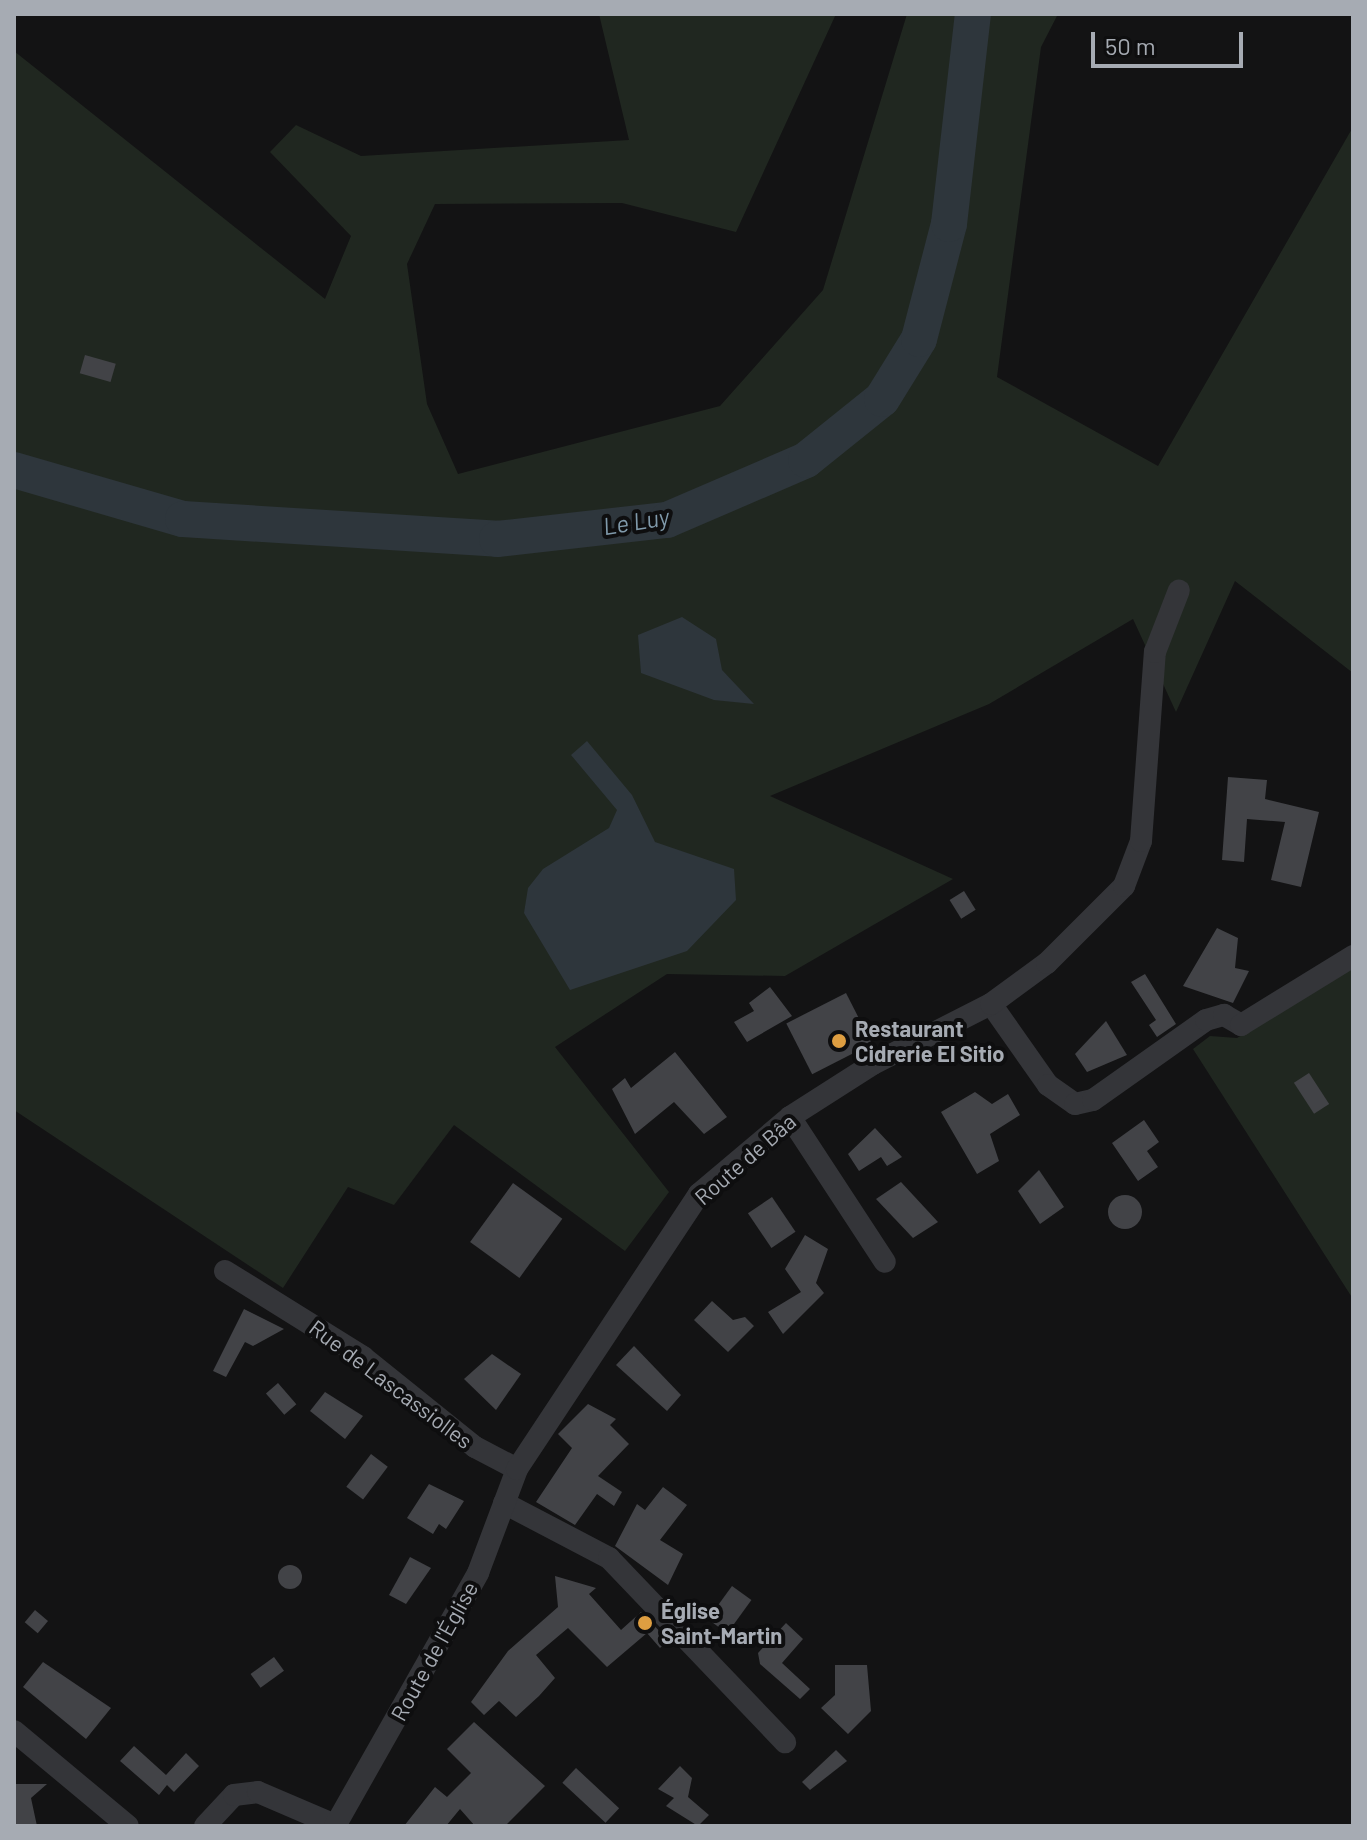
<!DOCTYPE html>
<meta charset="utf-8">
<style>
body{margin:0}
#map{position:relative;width:1367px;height:1840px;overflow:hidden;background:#131314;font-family:Barlow,sans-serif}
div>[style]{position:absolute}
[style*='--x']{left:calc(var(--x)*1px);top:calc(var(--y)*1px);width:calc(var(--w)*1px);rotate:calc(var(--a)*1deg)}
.green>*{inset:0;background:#202720}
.water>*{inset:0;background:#2e363c}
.river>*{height:36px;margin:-18px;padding:0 18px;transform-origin:18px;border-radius:18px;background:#2e363c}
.building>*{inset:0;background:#424347;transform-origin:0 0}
.round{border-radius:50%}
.street>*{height:22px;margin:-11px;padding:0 11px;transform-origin:11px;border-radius:11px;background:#343539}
.dots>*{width:22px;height:22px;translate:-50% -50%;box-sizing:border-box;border:4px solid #0e0e0f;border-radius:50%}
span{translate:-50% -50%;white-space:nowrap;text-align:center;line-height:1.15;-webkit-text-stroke:8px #0e0e0f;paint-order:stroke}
.poi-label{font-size:22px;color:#a6abb3;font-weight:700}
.left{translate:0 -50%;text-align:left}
.street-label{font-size:22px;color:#a6abb3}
.water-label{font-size:24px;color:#809aab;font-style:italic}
.frame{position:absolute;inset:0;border:16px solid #a6abb3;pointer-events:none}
.scale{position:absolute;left:1091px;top:32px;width:152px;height:36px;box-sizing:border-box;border:4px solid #a6abb3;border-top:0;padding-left:10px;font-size:24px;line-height:28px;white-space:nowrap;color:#a6abb3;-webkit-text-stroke:6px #0e0e0f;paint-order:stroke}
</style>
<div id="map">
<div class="green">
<i style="clip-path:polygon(599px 14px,836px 14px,736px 232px,622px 203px,435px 204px,407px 264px,427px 404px,458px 474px,720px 406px,823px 290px,907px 14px,1058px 14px,1041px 47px,997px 377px,1158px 466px,1353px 127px,1353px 673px,1235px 581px,1176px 712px,1133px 619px,989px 704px,770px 796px,953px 879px,785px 976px,667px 974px,555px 1047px,669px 1192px,625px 1251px,454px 1125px,394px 1205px,348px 1187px,283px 1288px,14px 1110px,14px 51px,325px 299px,351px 236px,270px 152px,296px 125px,361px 156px,629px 140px)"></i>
<i style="clip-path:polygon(1353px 968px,1353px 1299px,1193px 1049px,1210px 1036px,1237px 1038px)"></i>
</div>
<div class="water">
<i style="clip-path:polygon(682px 617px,716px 639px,722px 670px,754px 704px,714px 700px,641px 673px,638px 635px)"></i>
<i style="clip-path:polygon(587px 741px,632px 795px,655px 842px,734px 869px,736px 900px,687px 951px,570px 990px,524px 913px,528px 888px,543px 869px,609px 828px,617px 810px,571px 755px)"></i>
</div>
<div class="river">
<i style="--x:14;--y:470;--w:176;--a:16.2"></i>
<i style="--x:183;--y:519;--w:315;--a:3.6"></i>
<i style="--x:497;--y:539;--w:171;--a:-6.4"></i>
<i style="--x:667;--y:520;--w:151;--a:-23.3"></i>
<i style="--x:806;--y:460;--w:97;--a:-38.8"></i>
<i style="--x:882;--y:399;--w:70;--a:-58.3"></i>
<i style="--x:919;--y:339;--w:119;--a:-75.4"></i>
<i style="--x:949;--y:224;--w:211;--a:-83.5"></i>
</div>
<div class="building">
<i style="left:85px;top:355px;width:32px;height:19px;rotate:16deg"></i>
<i style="clip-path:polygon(1228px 777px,1267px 780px,1265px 799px,1319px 812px,1301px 887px,1271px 880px,1285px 822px,1247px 819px,1244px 862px,1222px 860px)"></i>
<i style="left:964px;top:891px;width:22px;height:17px;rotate:58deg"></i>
<i style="clip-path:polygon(1217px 928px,1238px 938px,1235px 968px,1249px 971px,1233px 1003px,1183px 986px)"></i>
<i style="clip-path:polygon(1145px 974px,1176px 1024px,1157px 1037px,1149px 1025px,1156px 1020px,1131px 982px)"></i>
<i style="clip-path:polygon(770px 987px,792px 1016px,747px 1042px,734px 1022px,754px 1011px,749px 1003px)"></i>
<i style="left:846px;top:993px;width:57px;height:67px;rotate:63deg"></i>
<i style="clip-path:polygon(1106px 1021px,1127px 1055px,1087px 1072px,1075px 1054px)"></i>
<i style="clip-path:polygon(675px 1052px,727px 1117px,704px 1134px,674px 1102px,635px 1134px,612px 1089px,625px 1078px,631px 1088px)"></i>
<i style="left:1309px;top:1073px;width:37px;height:18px;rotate:57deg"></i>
<i style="clip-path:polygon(975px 1092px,992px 1104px,1008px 1094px,1020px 1115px,990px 1134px,999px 1161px,977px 1174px,941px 1112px)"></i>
<i style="clip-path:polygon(1144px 1120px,1159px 1142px,1147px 1151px,1158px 1167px,1138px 1181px,1112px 1143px)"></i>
<i style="clip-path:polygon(875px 1128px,902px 1157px,887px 1166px,881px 1157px,859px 1171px,848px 1154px)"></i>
<i style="clip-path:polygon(1039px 1170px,1064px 1207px,1040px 1224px,1018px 1191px)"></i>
<i style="clip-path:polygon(901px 1182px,938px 1222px,913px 1238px,876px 1199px)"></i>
<i style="left:513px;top:1183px;width:61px;height:73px;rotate:36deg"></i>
<i class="round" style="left:1108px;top:1195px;width:34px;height:34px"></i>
<i style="left:772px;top:1197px;width:42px;height:29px;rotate:56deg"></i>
<i style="clip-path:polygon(805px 1235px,828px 1249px,816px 1283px,824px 1293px,783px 1334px,768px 1312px,801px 1292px,785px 1269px)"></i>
<i style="clip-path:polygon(712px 1301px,733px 1320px,745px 1317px,754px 1326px,728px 1352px,694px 1320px)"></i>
<i style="clip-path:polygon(244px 1309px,284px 1329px,253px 1346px,245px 1342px,226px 1377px,213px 1371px)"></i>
<i style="clip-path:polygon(634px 1346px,681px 1395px,667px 1411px,616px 1365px)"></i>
<i style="clip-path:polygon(492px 1354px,521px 1374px,496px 1410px,464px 1379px)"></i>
<i style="left:278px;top:1383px;width:28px;height:16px;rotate:49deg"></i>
<i style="clip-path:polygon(325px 1392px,363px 1416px,345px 1439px,310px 1411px)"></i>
<i style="clip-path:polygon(588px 1404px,616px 1419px,610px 1425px,629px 1444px,598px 1476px,622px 1492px,614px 1506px,597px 1494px,575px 1525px,536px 1502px,572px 1448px,558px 1434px)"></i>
<i style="left:371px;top:1454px;width:21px;height:41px;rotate:37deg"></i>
<i style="clip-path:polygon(429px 1484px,464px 1501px,446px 1529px,439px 1524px,433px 1534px,407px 1518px)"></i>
<i style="clip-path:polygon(663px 1487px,687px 1505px,660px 1540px,683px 1554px,668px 1585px,615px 1546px,637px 1504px,645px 1510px)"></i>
<i style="clip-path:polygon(410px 1557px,431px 1568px,406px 1604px,389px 1595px)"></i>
<i class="round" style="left:278px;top:1565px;width:24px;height:24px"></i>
<i style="clip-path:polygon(555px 1576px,596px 1588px,589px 1594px,621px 1630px,641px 1612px,668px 1640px,660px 1648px,647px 1633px,607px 1667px,568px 1628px,536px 1655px,555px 1678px,539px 1696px,516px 1717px,499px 1701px,484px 1715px,471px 1702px,508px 1651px,558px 1607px)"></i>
<i style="left:732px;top:1586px;width:24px;height:41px;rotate:36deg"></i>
<i style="left:35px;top:1610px;width:17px;height:16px;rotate:40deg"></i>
<i style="clip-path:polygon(786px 1623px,803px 1639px,782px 1663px,810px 1689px,800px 1699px,760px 1664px,758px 1653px)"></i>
<i style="left:274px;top:1657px;width:17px;height:29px;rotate:54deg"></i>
<i style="clip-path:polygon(43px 1662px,111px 1708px,86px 1739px,23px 1687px)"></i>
<i style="clip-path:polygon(835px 1665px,867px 1665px,871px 1711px,848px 1734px,821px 1708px,835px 1695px)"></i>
<i style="clip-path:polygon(474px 1722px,545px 1786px,505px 1826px,475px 1826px,460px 1809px,446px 1826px,404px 1826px,435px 1787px,447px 1797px,471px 1773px,447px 1749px)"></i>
<i style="clip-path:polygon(134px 1746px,166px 1775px,186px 1753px,199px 1766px,174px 1792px,167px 1785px,159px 1795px,120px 1761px)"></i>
<i style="clip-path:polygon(836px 1750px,847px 1761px,810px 1790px,802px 1782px)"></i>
<i style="clip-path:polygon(680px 1766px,692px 1778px,688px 1797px,709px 1815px,698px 1826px,666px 1806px,674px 1798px,658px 1789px)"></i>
<i style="left:576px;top:1768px;width:59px;height:20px;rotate:43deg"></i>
<i style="clip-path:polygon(14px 1784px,47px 1784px,31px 1798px,37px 1826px,14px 1826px)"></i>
</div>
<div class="street">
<i style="--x:991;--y:1004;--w:99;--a:54.9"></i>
<i style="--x:1048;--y:1085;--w:33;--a:35"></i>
<i style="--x:1075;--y:1104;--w:18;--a:-13"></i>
<i style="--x:1093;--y:1100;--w:138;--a:-35.3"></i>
<i style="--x:1206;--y:1020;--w:19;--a:-16"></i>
<i style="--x:1224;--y:1015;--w:20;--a:30"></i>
<i style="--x:1241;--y:1025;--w:132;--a:-31.6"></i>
<i style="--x:790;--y:1117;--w:173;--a:56.8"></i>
<i style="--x:225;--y:1271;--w:163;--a:31.9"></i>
<i style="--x:363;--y:1357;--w:144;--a:38.8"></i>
<i style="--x:475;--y:1447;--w:47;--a:27.6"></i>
<i style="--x:504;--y:1503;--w:119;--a:27.6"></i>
<i style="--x:609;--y:1558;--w:255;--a:46.3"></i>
<i style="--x:14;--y:1731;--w:148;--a:39.8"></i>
<i style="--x:205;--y:1826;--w:42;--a:-46.9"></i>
<i style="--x:234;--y:1795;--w:24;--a:-7"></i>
<i style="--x:258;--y:1792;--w:84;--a:23.2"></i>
<i style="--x:335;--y:1826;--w:291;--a:-60.5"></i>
<i style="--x:478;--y:1573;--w:111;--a:-69.4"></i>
<i style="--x:517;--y:1469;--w:330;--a:-56.5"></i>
<i style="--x:699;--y:1194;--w:119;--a:-40.2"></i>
<i style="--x:790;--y:1117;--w:98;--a:-32.6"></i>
<i style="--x:873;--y:1064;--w:132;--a:-27"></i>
<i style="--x:991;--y:1004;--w:69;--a:-36.2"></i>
<i style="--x:1047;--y:963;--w:109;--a:-45"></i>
<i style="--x:1124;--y:886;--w:48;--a:-69.3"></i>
<i style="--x:1141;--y:841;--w:190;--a:-85.8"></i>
<i style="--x:1155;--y:652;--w:66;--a:-68.8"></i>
</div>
<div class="dots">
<i style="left:839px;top:1041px;background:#de9e41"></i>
<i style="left:645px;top:1623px;background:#de9e41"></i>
</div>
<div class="poi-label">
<span class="left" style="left:855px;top:1041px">Restaurant<br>Cidrerie El Sitio</span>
<span class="left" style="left:661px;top:1623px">Église<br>Saint-Martin</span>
</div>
<div class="street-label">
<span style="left:745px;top:1159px;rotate:-41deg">Route de Bâa</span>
<span style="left:391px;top:1384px;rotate:37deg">Rue de Lascassiolles</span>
<span style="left:434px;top:1651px;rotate:-61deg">Route de l'Église</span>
</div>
<div class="water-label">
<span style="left:636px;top:521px;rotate:-9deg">Le Luy</span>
</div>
<div class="frame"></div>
<div class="scale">50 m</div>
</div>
